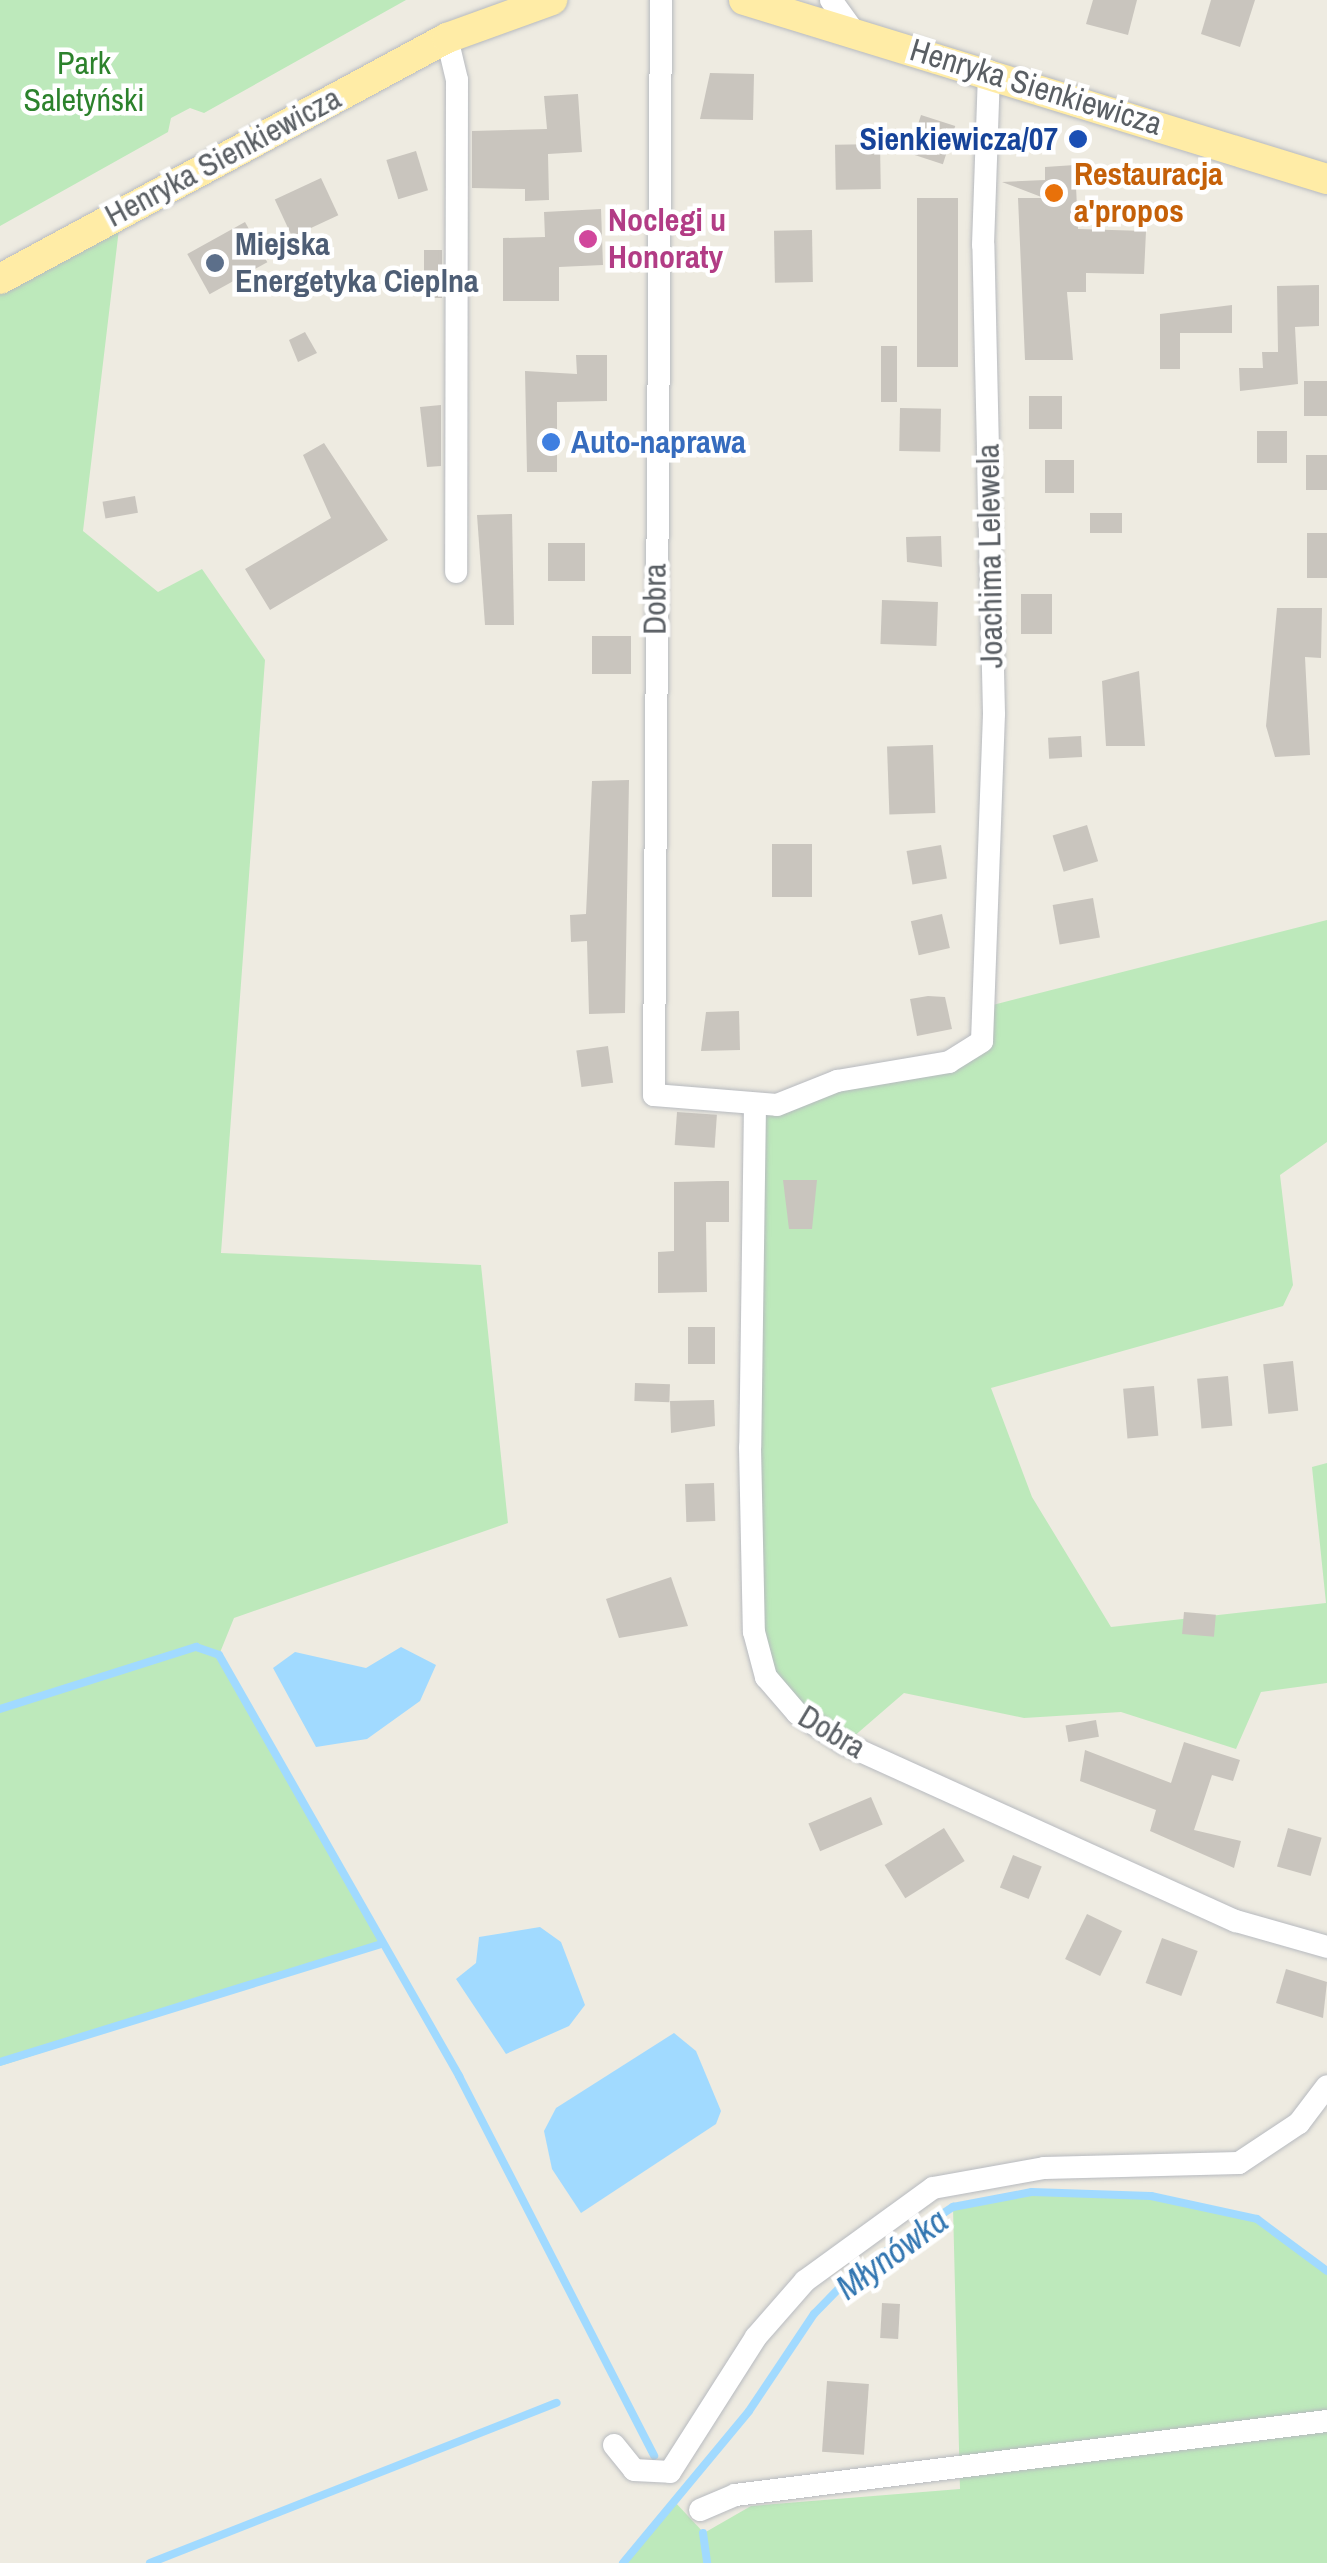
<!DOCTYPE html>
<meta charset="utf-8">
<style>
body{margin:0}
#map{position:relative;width:1327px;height:2563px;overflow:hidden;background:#eeebe1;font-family:"Archivo Narrow",sans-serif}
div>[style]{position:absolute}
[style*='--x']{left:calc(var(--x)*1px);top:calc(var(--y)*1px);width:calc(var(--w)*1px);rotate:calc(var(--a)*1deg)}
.green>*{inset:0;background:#bde9bb}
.water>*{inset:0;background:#a1daff}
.stream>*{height:8px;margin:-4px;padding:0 4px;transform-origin:4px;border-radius:4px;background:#a1daff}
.building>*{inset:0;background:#c9c5be;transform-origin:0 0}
.roads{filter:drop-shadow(0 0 2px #b7babf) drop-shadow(0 0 2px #b7babf)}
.minor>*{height:22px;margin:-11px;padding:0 11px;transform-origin:11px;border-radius:11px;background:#fff}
.major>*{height:30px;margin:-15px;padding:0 15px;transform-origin:15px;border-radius:15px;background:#ffeca6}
.dots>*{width:28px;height:28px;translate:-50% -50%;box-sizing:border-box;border:5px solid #fff;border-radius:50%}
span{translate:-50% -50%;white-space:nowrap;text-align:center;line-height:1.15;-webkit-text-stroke:9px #fff;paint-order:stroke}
.park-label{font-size:32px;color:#2c822c}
.street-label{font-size:32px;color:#5a5f64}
.transit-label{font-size:32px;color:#164399;font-weight:700}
.right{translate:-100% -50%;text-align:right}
.food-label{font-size:32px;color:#c56008;font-weight:700}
.left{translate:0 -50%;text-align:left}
.hotel-label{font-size:32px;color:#b23c85;font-weight:700}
.service-label{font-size:32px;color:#4e5e75;font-weight:700}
.shop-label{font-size:32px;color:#366cbe;font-weight:700}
.water-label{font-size:35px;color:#3276b1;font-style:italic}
</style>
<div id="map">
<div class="green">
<i style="clip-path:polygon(0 0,406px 0,204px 113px,190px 108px,171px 118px,168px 132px,0 226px)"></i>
<i style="clip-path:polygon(121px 212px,83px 531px,158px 592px,202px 569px,265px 660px,221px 1253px,481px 1265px,508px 1523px,234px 1618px,219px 1655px,382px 1944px,0 2066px,0 279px)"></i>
<i style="clip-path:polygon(1327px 920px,1327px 1142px,1280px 1175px,1293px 1285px,1283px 1306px,991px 1388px,1032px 1497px,1111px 1627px,1326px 1603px,1312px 1467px,1327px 1463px,1327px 1683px,1261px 1692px,1236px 1749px,1121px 1712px,1024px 1718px,904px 1693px,845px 1744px,819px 1729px,757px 1653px,755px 1105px,971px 1055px,985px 1007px)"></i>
<i style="clip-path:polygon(1032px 2192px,1151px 2196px,1257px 2219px,1327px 2271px,1327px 2563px,623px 2563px,674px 2501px,704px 2533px,751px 2506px,960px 2489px,953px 2207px)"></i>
</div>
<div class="water">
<i style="clip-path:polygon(401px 1647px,436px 1665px,420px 1701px,367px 1739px,316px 1747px,273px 1668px,295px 1652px,366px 1668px)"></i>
<i style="clip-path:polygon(540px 1927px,561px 1942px,585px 2005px,569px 2026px,506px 2054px,456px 1979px,476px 1963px,479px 1937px)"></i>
<i style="clip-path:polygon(674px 2033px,696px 2051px,721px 2111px,716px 2124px,581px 2213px,552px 2169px,544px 2131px,556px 2108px)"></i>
</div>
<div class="stream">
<i style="--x:0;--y:1709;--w:206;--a:-17.6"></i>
<i style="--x:196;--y:1647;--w:24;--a:19"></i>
<i style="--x:219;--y:1655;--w:485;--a:60.3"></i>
<i style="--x:459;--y:2076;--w:427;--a:62.8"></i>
<i style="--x:0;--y:2062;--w:400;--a:-17.2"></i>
<i style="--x:703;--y:2533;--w:30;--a:82"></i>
<i style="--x:150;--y:2563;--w:437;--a:-21.5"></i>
<i style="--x:623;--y:2563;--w:197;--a:-50.3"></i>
<i style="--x:749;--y:2411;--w:117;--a:-56.2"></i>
<i style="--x:814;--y:2314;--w:59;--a:-45.7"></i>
<i style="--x:855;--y:2272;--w:118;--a:-33.6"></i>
<i style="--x:953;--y:2207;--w:80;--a:-10.8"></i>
<i style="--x:1032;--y:2192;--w:119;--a:1.9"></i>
<i style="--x:1151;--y:2196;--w:108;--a:12.2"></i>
<i style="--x:1257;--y:2219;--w:87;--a:36.6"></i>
</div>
<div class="building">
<i style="clip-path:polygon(1093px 0,1137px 0,1128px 35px,1086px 24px)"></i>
<i style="clip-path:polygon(1211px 0,1255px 0,1240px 47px,1201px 34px)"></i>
<i style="clip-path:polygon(710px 73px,754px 74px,753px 120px,700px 119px)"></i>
<i style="clip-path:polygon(578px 94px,582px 152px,548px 154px,549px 200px,525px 201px,525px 189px,472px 188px,472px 131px,547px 129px,544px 96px)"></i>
<i style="left:921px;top:115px;width:36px;height:40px;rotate:18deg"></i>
<i style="left:880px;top:144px;width:45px;height:45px;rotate:89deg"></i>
<i style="left:416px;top:151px;width:41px;height:31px;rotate:73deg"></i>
<i style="clip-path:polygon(1075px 165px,1078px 229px,1146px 231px,1144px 274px,1086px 273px,1086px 292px,1067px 292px,1073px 360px,1025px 360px,1018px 198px,1044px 198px,1002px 182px,1045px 180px,1045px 167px)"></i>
<i style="left:321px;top:178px;width:41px;height:51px;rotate:65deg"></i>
<i style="left:917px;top:198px;width:41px;height:169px"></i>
<i style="clip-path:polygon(601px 209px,603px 265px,559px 267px,559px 301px,503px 301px,503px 238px,545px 237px,544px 212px)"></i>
<i style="left:245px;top:222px;width:46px;height:66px;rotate:61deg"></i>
<i style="left:812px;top:230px;width:52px;height:38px;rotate:89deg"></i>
<i style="left:424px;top:250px;width:18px;height:48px"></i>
<i style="clip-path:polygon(1319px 285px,1319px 326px,1295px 327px,1298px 384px,1240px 391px,1239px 368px,1263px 368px,1262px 352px,1278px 352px,1277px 286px)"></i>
<i style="clip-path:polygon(1232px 305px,1232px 333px,1180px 333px,1180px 369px,1160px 369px,1160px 314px)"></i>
<i style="clip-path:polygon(305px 332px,317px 353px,298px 362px,289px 340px)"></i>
<i style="left:881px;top:346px;width:16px;height:56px"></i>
<i style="clip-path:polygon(576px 355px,607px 355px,607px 401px,557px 402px,557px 472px,527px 472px,525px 371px,577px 374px)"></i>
<i style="left:1327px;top:381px;width:35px;height:23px;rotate:90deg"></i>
<i style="left:1029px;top:396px;width:33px;height:33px"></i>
<i style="clip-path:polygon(441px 405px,441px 466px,427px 467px,420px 407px)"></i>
<i style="left:900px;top:408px;width:41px;height:43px;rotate:1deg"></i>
<i style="left:1257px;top:431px;width:30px;height:32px"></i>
<i style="clip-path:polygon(324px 443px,388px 540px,270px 610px,245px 569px,331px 518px,303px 455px)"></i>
<i style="left:1306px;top:455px;width:21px;height:35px"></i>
<i style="left:1045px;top:460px;width:29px;height:33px"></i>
<i style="left:135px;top:496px;width:17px;height:33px;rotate:80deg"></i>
<i style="left:1090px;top:513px;width:32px;height:20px"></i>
<i style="clip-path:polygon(512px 514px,514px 625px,485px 625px,477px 515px)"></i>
<i style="left:1307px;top:533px;width:20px;height:45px"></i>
<i style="clip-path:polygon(941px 536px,942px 567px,907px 562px,906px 537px)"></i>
<i style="left:548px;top:543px;width:37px;height:38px"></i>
<i style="left:1021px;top:594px;width:31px;height:40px"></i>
<i style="left:882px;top:600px;width:56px;height:44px;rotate:2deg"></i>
<i style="clip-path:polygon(1277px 608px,1322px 608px,1321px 658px,1305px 657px,1310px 755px,1275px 757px,1266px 726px)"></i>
<i style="left:592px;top:636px;width:39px;height:38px"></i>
<i style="clip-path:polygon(1139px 671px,1145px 746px,1106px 746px,1102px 681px)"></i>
<i style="left:1081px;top:736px;width:21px;height:33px;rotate:87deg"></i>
<i style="left:933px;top:745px;width:68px;height:46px;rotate:88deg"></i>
<i style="clip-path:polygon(629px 780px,625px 1013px,589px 1014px,587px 941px,571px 942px,570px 915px,586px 914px,592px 781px)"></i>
<i style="left:1087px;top:825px;width:38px;height:36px;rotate:73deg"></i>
<i style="left:772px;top:844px;width:40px;height:53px"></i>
<i style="left:941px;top:845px;width:34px;height:35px;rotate:80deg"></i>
<i style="left:1093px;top:898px;width:40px;height:41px;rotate:80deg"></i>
<i style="left:942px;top:914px;width:35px;height:32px;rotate:77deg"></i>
<i style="clip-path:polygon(928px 996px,945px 997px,952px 1029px,917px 1036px,910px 999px)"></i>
<i style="clip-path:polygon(739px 1011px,740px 1050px,701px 1051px,706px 1012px)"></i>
<i style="left:608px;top:1046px;width:37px;height:32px;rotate:82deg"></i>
<i style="left:677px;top:1112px;width:40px;height:33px;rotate:4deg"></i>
<i style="clip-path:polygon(783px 1180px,817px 1180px,812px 1229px,789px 1229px)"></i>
<i style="clip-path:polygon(717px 1181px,729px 1181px,729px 1222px,706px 1222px,707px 1292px,658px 1293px,658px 1252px,674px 1251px,674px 1182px)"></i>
<i style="left:688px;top:1327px;width:27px;height:37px"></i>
<i style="left:1293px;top:1361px;width:50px;height:30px;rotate:84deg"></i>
<i style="left:1228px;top:1376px;width:50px;height:31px;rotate:85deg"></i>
<i style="left:635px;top:1383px;width:35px;height:18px;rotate:2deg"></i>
<i style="left:1154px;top:1386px;width:50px;height:31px;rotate:85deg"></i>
<i style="clip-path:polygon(714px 1400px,715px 1426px,671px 1433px,670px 1401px)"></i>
<i style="left:714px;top:1483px;width:38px;height:29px;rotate:88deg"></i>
<i style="clip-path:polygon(671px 1577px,688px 1626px,619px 1638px,606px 1599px)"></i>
<i style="left:1184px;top:1612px;width:32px;height:22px;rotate:5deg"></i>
<i style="left:1096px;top:1720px;width:17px;height:31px;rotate:80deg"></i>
<i style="clip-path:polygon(1184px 1742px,1240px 1760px,1233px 1781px,1212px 1775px,1194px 1830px,1241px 1841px,1234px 1868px,1150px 1831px,1156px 1810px,1080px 1781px,1085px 1750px,1171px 1783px)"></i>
<i style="left:871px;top:1797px;width:30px;height:68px;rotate:67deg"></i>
<i style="left:944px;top:1828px;width:39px;height:70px;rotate:58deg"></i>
<i style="left:1288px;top:1828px;width:35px;height:40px;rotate:16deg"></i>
<i style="left:1013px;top:1855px;width:31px;height:35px;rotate:22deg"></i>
<i style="left:1087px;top:1914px;width:39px;height:50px;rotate:26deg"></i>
<i style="left:1162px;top:1938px;width:38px;height:48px;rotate:20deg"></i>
<i style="clip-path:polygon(1286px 1969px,1327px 1982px,1323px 2018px,1276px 2003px)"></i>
<i style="left:882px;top:2303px;width:18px;height:35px;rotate:3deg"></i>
<i style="left:827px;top:2381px;width:42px;height:71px;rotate:4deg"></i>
</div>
<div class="roads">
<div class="minor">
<i style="--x:661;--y:0;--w:1095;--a:90.37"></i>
<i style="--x:654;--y:1095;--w:123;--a:4.6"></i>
<i style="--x:777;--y:1105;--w:65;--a:-21.8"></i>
<i style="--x:837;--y:1081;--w:114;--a:-9.6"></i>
<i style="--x:949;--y:1062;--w:39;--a:-32"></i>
<i style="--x:982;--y:1041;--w:327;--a:-87.9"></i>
<i style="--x:994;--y:714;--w:469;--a:-91.3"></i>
<i style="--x:983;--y:245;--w:174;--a:-88"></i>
<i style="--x:831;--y:0;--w:36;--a:54"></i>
<i style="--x:447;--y:38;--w:43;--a:76.6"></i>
<i style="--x:457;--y:80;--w:492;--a:90.1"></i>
<i style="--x:755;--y:1105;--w:342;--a:90.8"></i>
<i style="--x:750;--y:1447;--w:185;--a:88.8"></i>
<i style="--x:754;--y:1632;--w:47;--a:75.1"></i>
<i style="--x:766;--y:1677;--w:48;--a:49.3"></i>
<i style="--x:797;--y:1713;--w:57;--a:32.9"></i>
<i style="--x:845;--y:1744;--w:429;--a:24.4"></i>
<i style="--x:1236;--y:1921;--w:95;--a:15.9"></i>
<i style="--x:614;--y:2445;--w:32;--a:51"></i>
<i style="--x:634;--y:2470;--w:36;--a:3"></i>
<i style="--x:670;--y:2472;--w:160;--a:-57.5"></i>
<i style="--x:756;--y:2337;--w:74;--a:-48.8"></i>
<i style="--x:805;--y:2281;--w:158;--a:-36"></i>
<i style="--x:933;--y:2188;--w:113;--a:-10.2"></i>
<i style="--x:1044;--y:2168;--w:195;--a:-1.5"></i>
<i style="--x:1239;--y:2163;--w:72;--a:-33.7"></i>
<i style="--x:1299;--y:2123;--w:46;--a:-52.9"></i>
<i style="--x:700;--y:2510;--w:38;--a:-23"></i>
<i style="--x:735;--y:2495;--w:597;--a:-7.13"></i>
</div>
<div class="major">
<i style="--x:744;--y:0;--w:610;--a:17.07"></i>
<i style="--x:0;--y:279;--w:508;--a:-28.33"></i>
<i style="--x:447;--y:38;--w:112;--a:-19.9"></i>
</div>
</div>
<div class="dots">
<i style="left:1078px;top:139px;background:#1a4fb4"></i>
<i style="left:1054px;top:193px;background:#e8710a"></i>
<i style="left:588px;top:239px;background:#d1479c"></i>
<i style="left:215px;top:263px;background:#5c6f8a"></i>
<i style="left:551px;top:442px;background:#3f7fe0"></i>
</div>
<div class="park-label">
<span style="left:84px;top:82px">Park<br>Saletyński</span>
</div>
<div class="street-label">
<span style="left:1036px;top:87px;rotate:17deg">Henryka Sienkiewicza</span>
<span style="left:223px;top:157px;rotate:-28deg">Henryka Sienkiewicza</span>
<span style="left:990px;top:556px;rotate:-91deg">Joachima Lelewela</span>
<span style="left:655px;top:599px;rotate:-90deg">Dobra</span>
<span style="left:832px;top:1732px;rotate:31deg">Dobra</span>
</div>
<div class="transit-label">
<span class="right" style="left:1058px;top:139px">Sienkiewicza/07</span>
</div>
<div class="food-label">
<span class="left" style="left:1074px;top:193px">Restauracja<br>a'propos</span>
</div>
<div class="hotel-label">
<span class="left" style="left:608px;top:239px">Noclegi u<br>Honoraty</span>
</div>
<div class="service-label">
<span class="left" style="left:235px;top:263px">Miejska<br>Energetyka Cieplna</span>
</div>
<div class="shop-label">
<span class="left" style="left:571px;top:442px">Auto-naprawa</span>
</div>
<div class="water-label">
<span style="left:892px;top:2254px;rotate:-36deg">Młynówka</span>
</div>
</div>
